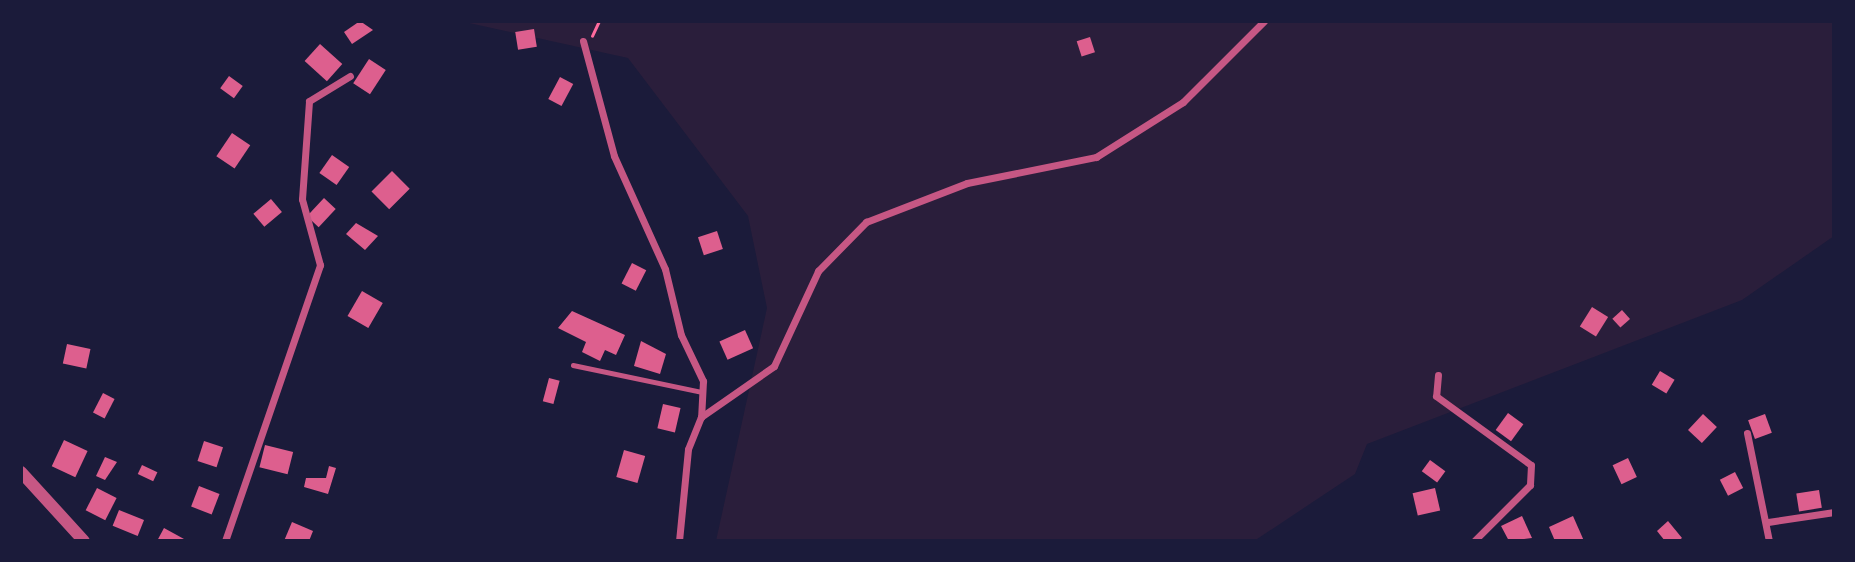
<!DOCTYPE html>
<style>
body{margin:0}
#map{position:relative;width:1855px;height:562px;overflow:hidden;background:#1b1b3a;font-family:Signika,sans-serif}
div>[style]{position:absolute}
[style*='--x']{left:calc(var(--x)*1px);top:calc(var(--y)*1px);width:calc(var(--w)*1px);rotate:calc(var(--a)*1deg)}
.green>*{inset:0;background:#2a1e3b}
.building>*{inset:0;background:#dd5f8e;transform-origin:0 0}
.path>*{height:2.5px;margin:-1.25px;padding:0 1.25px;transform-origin:1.25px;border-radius:1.25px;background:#ff6b9d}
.service>*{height:4.5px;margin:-2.25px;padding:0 2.25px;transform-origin:2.25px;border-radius:2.25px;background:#c65784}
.minor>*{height:7px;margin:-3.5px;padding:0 3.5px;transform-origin:3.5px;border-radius:3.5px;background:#c65784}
.tertiary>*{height:12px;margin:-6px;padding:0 6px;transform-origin:6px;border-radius:6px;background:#c65784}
span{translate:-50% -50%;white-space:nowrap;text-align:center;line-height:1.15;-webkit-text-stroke:7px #1b1b3a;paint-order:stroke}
.frame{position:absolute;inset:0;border:23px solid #1b1b3a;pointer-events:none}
</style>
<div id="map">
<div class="green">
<i style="clip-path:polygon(460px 21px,1834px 21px,1834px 236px,1742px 300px,1367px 444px,1355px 474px,1254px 541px,716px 541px,767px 308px,748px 216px,628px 58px)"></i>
</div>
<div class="building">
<i style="clip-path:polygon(360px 21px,373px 30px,352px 44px,344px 32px)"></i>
<i style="left:534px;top:29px;width:18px;height:19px;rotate:81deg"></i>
<i style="left:1090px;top:37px;width:16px;height:14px;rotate:72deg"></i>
<i style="left:320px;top:44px;width:30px;height:23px;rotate:42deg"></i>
<i style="left:369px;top:59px;width:20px;height:29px;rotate:33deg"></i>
<i style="left:229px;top:76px;width:17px;height:15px;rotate:36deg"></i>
<i style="left:560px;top:77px;width:15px;height:25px;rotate:28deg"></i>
<i style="left:232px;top:133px;width:22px;height:28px;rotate:34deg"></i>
<i style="left:332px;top:155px;width:21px;height:22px;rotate:35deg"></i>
<i style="left:392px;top:171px;width:25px;height:29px;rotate:45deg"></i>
<i style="left:324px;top:198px;width:16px;height:25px;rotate:43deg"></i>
<i style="left:271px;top:199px;width:17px;height:23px;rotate:50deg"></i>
<i style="clip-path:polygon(356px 223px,378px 236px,365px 250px,346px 234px)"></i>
<i style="left:717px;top:231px;width:19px;height:20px;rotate:72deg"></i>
<i style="left:632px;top:263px;width:16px;height:23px;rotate:27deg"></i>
<i style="left:362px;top:291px;width:24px;height:29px;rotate:30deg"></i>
<i style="left:1592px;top:307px;width:19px;height:23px;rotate:32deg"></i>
<i style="left:1622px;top:310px;width:12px;height:13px;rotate:48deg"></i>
<i style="clip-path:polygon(572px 311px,625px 335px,616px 355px,605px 350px,600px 361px,582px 352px,586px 342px,558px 328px)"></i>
<i style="left:745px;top:330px;width:20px;height:28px;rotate:66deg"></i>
<i style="clip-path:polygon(641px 341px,666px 354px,660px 374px,634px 366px)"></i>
<i style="left:67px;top:344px;width:24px;height:20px;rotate:12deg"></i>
<i style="left:1660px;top:371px;width:17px;height:16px;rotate:31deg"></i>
<i style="left:549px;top:378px;width:11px;height:24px;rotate:15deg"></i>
<i style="left:103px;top:393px;width:13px;height:22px;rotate:27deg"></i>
<i style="left:663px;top:404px;width:18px;height:25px;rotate:13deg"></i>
<i style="left:1508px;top:413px;width:19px;height:21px;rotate:36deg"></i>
<i style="left:1703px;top:414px;width:19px;height:22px;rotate:43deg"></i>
<i style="left:1765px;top:414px;width:20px;height:18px;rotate:70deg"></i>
<i style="left:64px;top:440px;width:26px;height:29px;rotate:25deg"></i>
<i style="left:204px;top:441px;width:20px;height:21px;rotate:18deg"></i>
<i style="left:265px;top:445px;width:29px;height:23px;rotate:14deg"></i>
<i style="left:624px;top:450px;width:22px;height:28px;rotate:16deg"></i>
<i style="clip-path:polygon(105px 457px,117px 462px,105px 480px,96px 476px)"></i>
<i style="left:1628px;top:458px;width:21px;height:17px;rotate:65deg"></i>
<i style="left:1430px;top:460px;width:19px;height:14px;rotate:36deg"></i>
<i style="left:142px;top:465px;width:17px;height:10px;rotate:25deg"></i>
<i style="clip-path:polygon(329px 466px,336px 468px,328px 494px,304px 487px,306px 478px,326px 478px)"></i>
<i style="left:1735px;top:472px;width:18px;height:17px;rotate:63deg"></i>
<i style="left:199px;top:486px;width:22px;height:22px;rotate:21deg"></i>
<i style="left:97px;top:488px;width:22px;height:25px;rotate:27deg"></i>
<i style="left:1435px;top:488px;width:23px;height:23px;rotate:77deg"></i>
<i style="left:1819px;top:490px;width:18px;height:23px;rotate:81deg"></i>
<i style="left:119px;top:510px;width:27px;height:17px;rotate:22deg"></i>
<i style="clip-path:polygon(1522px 516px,1532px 538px,1509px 541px,1501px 526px)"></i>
<i style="clip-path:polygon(1573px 516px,1584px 541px,1555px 541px,1549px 527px)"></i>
<i style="clip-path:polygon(1668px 521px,1682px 538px,1678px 541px,1665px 541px,1657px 531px)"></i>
<i style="clip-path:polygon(292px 522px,313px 531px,309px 541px,284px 541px)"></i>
<i style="clip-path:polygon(164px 528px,184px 539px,183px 541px,157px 541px)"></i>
</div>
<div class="path">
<i style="--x:592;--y:36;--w:17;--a:-65"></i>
</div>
<div class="service">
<i style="--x:573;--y:365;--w:132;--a:11.8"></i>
</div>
<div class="minor">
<i style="--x:583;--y:41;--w:119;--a:74.9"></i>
<i style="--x:614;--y:156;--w:124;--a:65.7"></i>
<i style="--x:665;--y:269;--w:68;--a:76.4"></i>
<i style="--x:681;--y:335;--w:51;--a:64.4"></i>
<i style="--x:703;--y:381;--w:36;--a:93"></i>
<i style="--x:1438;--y:375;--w:21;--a:95"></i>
<i style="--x:1436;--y:396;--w:117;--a:36"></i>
<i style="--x:1531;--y:465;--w:20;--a:93"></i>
<i style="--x:1530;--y:485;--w:79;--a:135"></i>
<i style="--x:1747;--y:433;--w:110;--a:78.5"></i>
<i style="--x:1768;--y:522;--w:67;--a:-8.6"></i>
<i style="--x:225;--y:541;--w:292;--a:-71"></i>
<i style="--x:320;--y:265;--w:68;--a:-105.3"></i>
<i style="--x:302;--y:199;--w:98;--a:-85.9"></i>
<i style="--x:309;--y:101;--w:48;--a:-31.4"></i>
<i style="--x:679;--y:541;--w:92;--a:-84.4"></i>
<i style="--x:688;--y:449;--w:35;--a:-68"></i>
<i style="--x:701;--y:417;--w:89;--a:-34.9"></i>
<i style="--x:774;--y:366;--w:105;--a:-65.1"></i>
<i style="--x:818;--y:271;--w:69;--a:-45.6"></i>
<i style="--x:866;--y:222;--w:108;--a:-21.1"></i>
<i style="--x:967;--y:183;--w:132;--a:-11.4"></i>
<i style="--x:1096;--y:157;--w:103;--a:-32.3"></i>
<i style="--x:1183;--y:102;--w:115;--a:-45"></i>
</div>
<div class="tertiary">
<i style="--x:21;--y:472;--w:93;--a:47.6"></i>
</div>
<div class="frame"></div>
</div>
